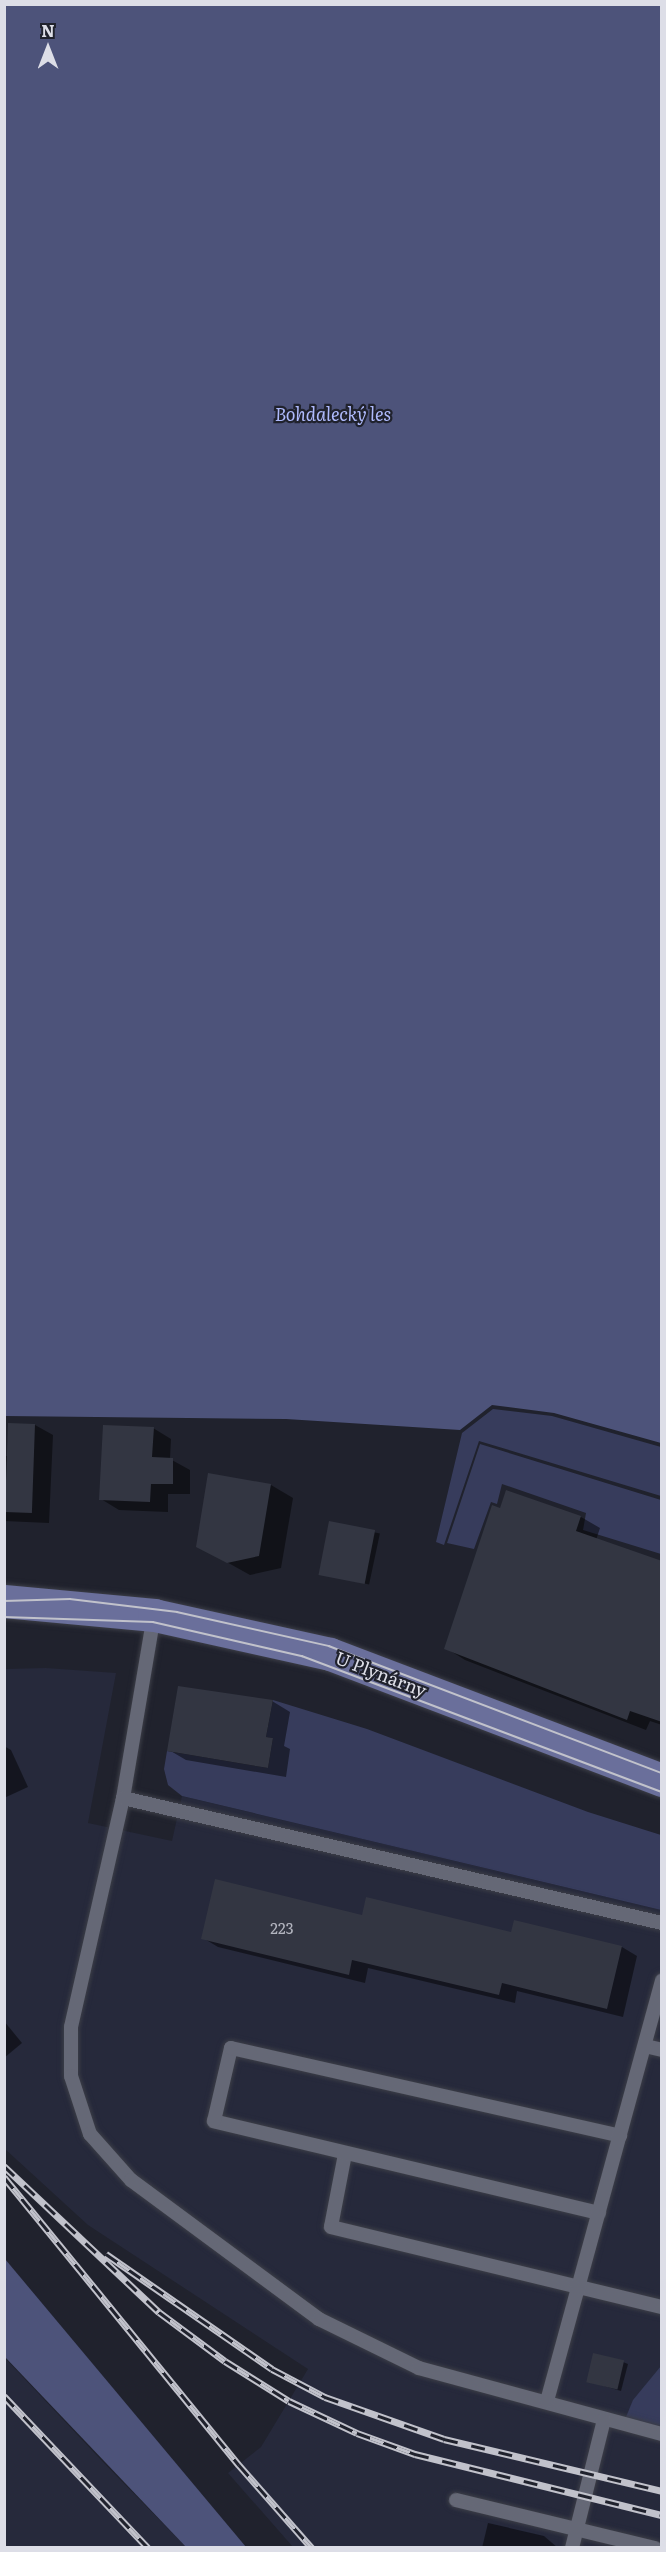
<!DOCTYPE html>
<meta charset="utf-8">
<style>
body{margin:0}
#map{position:relative;width:666px;height:2552px;overflow:hidden;background:#20222d;font-family:Literata,serif}
div>[style]{position:absolute}
[style*='--x']{left:calc(var(--x)*1px);top:calc(var(--y)*1px);width:calc(var(--w)*1px);rotate:calc(var(--a)*1deg)}
.built>*{inset:0;background:#26293b}
.green>*{inset:0;background:#373c5c}
.forest>*{inset:0;background:#4d537a}
.shadow>*{inset:0;background:#0007;transform-origin:0 0}
.building>*{inset:0;background:#333642;transform-origin:0 0}
.roads{filter:drop-shadow(0 0 2px #3c3e47) drop-shadow(0 0 2px #3c3e47)}
.lane>*{height:14px;margin:-7px;padding:0 7px;transform-origin:7px;border-radius:7px;background:#656876}
.secondary>*{height:33px;margin:-16.5px;padding:0 16.5px;transform-origin:16.5px;border-radius:16.5px;background:#6a6f9b}
.tram>*{height:1.5px;margin:-0.75px;padding:0 0.75px;transform-origin:0.75px;border-radius:0.75px;background:#c1c2cb}
.rail>*{height:7px;margin-top:-3.5px;transform-origin:0;background:repeating-linear-gradient(90deg,#20222d 0 14px,#c1c2cb 0 28px);box-sizing:border-box;border-block:2px solid #c1c2cb}
span{translate:-50% -50%;white-space:nowrap;text-align:center;line-height:1.15;-webkit-text-stroke:4.5px #20222d;paint-order:stroke}
.number-label{font-size:15px;color:#b2b4be}
.number-label span{-webkit-text-stroke-width:0}
.park-label{font-size:18px;color:#afbafc;font-style:italic}
.street-label{font-size:18px;color:#dddee7}
.frame{position:absolute;inset:0;border:6px solid #dddee7;pointer-events:none}
.north{position:absolute;left:18px;top:18px;width:60px;height:60px;-webkit-text-stroke:4px #20222d;paint-order:stroke;rotate:0deg;font-size:16px;font-weight:700;line-height:24px;text-align:center;color:#dddee7}
.north::after{content:'';display:block;margin:auto;width:21px;height:27px;background:#dddee7;clip-path:polygon(50% 0,100% 100%,50% 72%,0 100%)}
</style>
<div id="map">
<div class="built">
<i style="clip-path:polygon(46px 1668px,116px 1673px,88px 1823px,172px 1841px,182px 1796px,661px 1910px,661px 2547px,293px 2547px,228px 2473px,261px 2447px,308px 2369px,88px 2225px,5px 2149px,5px 1669px)"></i>
<i style="clip-path:polygon(4px 2357px,104px 2463px,186px 2547px,5px 2547px)"></i>
</div>
<div class="green">
<i style="clip-path:polygon(493px 1409px,552px 1416px,661px 1447px,661px 1496px,479px 1441px,444px 1545px,436px 1542px,462px 1433px)"></i>
<i style="clip-path:polygon(480px 1444px,661px 1500px,661px 1554px,583px 1530px,586px 1513px,502px 1484px,497px 1504px,491px 1502px,474px 1549px,447px 1543px)"></i>
<i style="clip-path:polygon(273px 1700px,367px 1729px,588px 1812px,661px 1835px,661px 1910px,182px 1796px,168px 1785px,164px 1769px,167px 1751px,268px 1768px,273px 1738px,266px 1737px)"></i>
<i style="clip-path:polygon(661px 2366px,661px 2426px,631px 2426px,626px 2417px,633px 2400px)"></i>
</div>
<div class="forest">
<i style="clip-path:polygon(4px 5px,661px 5px,661px 1443px,554px 1413px,492px 1405px,460px 1430px,286px 1419px,5px 1416px)"></i>
<i style="clip-path:polygon(5px 2259px,246px 2547px,186px 2547px,5px 2357px)"></i>
</div>
<div class="shadow">
<i style="clip-path:polygon(35px 1425px,53px 1435px,49px 1523px,4px 1521px,4px 1456px,9px 1456px,9px 1426px)"></i>
<i style="clip-path:polygon(153px 1428px,171px 1439px,170px 1459px,190px 1470px,190px 1494px,168px 1494px,168px 1512px,119px 1510px,101px 1499px)"></i>
<i style="clip-path:polygon(271px 1485px,293px 1498px,281px 1568px,250px 1575px,198px 1546px)"></i>
<i style="clip-path:polygon(507px 1492px,581px 1517px,600px 1528px,596px 1540px,662px 1562px,662px 1725px,650px 1721px,646px 1730px,465px 1660px,446px 1648px)"></i>
<i style="left:330px;top:1523px;width:51px;height:52px;rotate:12deg"></i>
<i style="clip-path:polygon(272px 1701px,290px 1712px,284px 1746px,290px 1749px,286px 1777px,186px 1760px,169px 1750px)"></i>
<i style="clip-path:polygon(4px 1746px,11px 1750px,28px 1787px,4px 1798px)"></i>
<i style="clip-path:polygon(363px 1917px,622px 1947px,637px 1956px,623px 2017px,517px 1991px,515px 2003px,368px 1968px,365px 1983px,218px 1947px,203px 1938px)"></i>
<i style="clip-path:polygon(4px 2021px,22px 2043px,4px 2058px)"></i>
<i style="clip-path:polygon(623px 2362px,628px 2364px,621px 2391px,587px 2381px)"></i>
<i style="clip-path:polygon(488px 2523px,544px 2536px,558px 2548px,482px 2548px)"></i>
</div>
<div class="building">
<i style="left:35px;top:1424px;width:89px;height:27px;rotate:92deg"></i>
<i style="clip-path:polygon(103px 1425px,154px 1427px,152px 1457px,173px 1458px,173px 1484px,151px 1484px,150px 1502px,99px 1500px)"></i>
<i style="clip-path:polygon(208px 1473px,271px 1484px,259px 1556px,227px 1563px,196px 1547px)"></i>
<i style="clip-path:polygon(506px 1490px,581px 1516px,576px 1531px,662px 1561px,662px 1722px,630px 1711px,627px 1720px,444px 1649px,492px 1505px,500px 1508px)"></i>
<i style="left:329px;top:1521px;width:47px;height:55px;rotate:11deg"></i>
<i style="clip-path:polygon(178px 1686px,273px 1700px,266px 1737px,273px 1738px,268px 1768px,167px 1751px)"></i>
<i style="clip-path:polygon(215px 1879px,362px 1915px,366px 1897px,511px 1932px,514px 1920px,622px 1946px,607px 2009px,502px 1983px,499px 1995px,352px 1960px,349px 1975px,201px 1939px)"></i>
<i style="left:593px;top:2353px;width:32px;height:30px;rotate:13deg"></i>
</div>
<div class="roads">
<div class="lane">
<i style="--x:154;--y:1615;--w:186;--a:99.6"></i>
<i style="--x:123;--y:1798;--w:235;--a:102.8"></i>
<i style="--x:71;--y:2027;--w:49;--a:90"></i>
<i style="--x:71;--y:2076;--w:61;--a:71.9"></i>
<i style="--x:90;--y:2134;--w:62;--a:48.3"></i>
<i style="--x:131;--y:2180;--w:234;--a:36.5"></i>
<i style="--x:319;--y:2319;--w:111;--a:26.1"></i>
<i style="--x:419;--y:2368;--w:252;--a:15.2"></i>
<i style="--x:123;--y:1798;--w:553;--a:13.06"></i>
<i style="--x:645;--y:2046;--w:17;--a:13"></i>
<i style="--x:345;--y:2154;--w:74;--a:100.9"></i>
<i style="--x:331;--y:2227;--w:341;--a:13.6"></i>
<i style="--x:599;--y:2213;--w:396;--a:-166.6"></i>
<i style="--x:214;--y:2121;--w:75;--a:-76.9"></i>
<i style="--x:231;--y:2048;--w:399;--a:12.7"></i>
<i style="--x:547;--y:2401;--w:436;--a:-74.7"></i>
<i style="--x:456;--y:2500;--w:205;--a:13.6"></i>
<i style="--x:572;--y:2548;--w:132;--a:-76"></i>
</div>
<div class="secondary">
<i style="--x:4;--y:1601;--w:151;--a:5.3"></i>
<i style="--x:154;--y:1615;--w:180;--a:12.5"></i>
<i style="--x:330;--y:1654;--w:355;--a:20.8"></i>
</div>
</div>
<div class="tram">
<i style="--x:4;--y:1601;--w:66;--a:-1.7"></i>
<i style="--x:70;--y:1599;--w:108;--a:6.9"></i>
<i style="--x:177;--y:1612;--w:156;--a:12.6"></i>
<i style="--x:329;--y:1646;--w:356;--a:20.9"></i>
<i style="--x:4;--y:1617;--w:149;--a:1.9"></i>
<i style="--x:153;--y:1622;--w:153;--a:12.9"></i>
<i style="--x:302;--y:1656;--w:385;--a:20.7"></i>
</div>
<div class="rail">
<i style="--x:4;--y:2166;--w:213;--a:43.3"></i>
<i style="--x:159;--y:2312;--w:82;--a:36.6"></i>
<i style="--x:225;--y:2361;--w:75;--a:32"></i>
<i style="--x:289;--y:2401;--w:75;--a:25.2"></i>
<i style="--x:357;--y:2433;--w:62;--a:19.9"></i>
<i style="--x:415;--y:2454;--w:254;--a:13.9"></i>
<i style="--x:4;--y:2177;--w:372;--a:50.8"></i>
<i style="--x:239;--y:2465;--w:111;--a:48.7"></i>
<i style="--x:106;--y:2254;--w:202;--a:34.7"></i>
<i style="--x:272;--y:2369;--w:60;--a:27.8"></i>
<i style="--x:325;--y:2397;--w:126;--a:19.4"></i>
<i style="--x:444;--y:2439;--w:224;--a:13.4"></i>
<i style="--x:4;--y:2396;--w:209;--a:46.5"></i>
</div>
<div class="number-label">
<span style="left:282px;top:1928px">223</span>
</div>
<div class="park-label">
<span style="left:333px;top:414px">Bohdalecký les</span>
</div>
<div class="street-label">
<span style="left:381px;top:1674px;rotate:21deg">U Plynárny</span>
</div>
<div class="frame"></div>
<div class="north">N</div>
</div>
